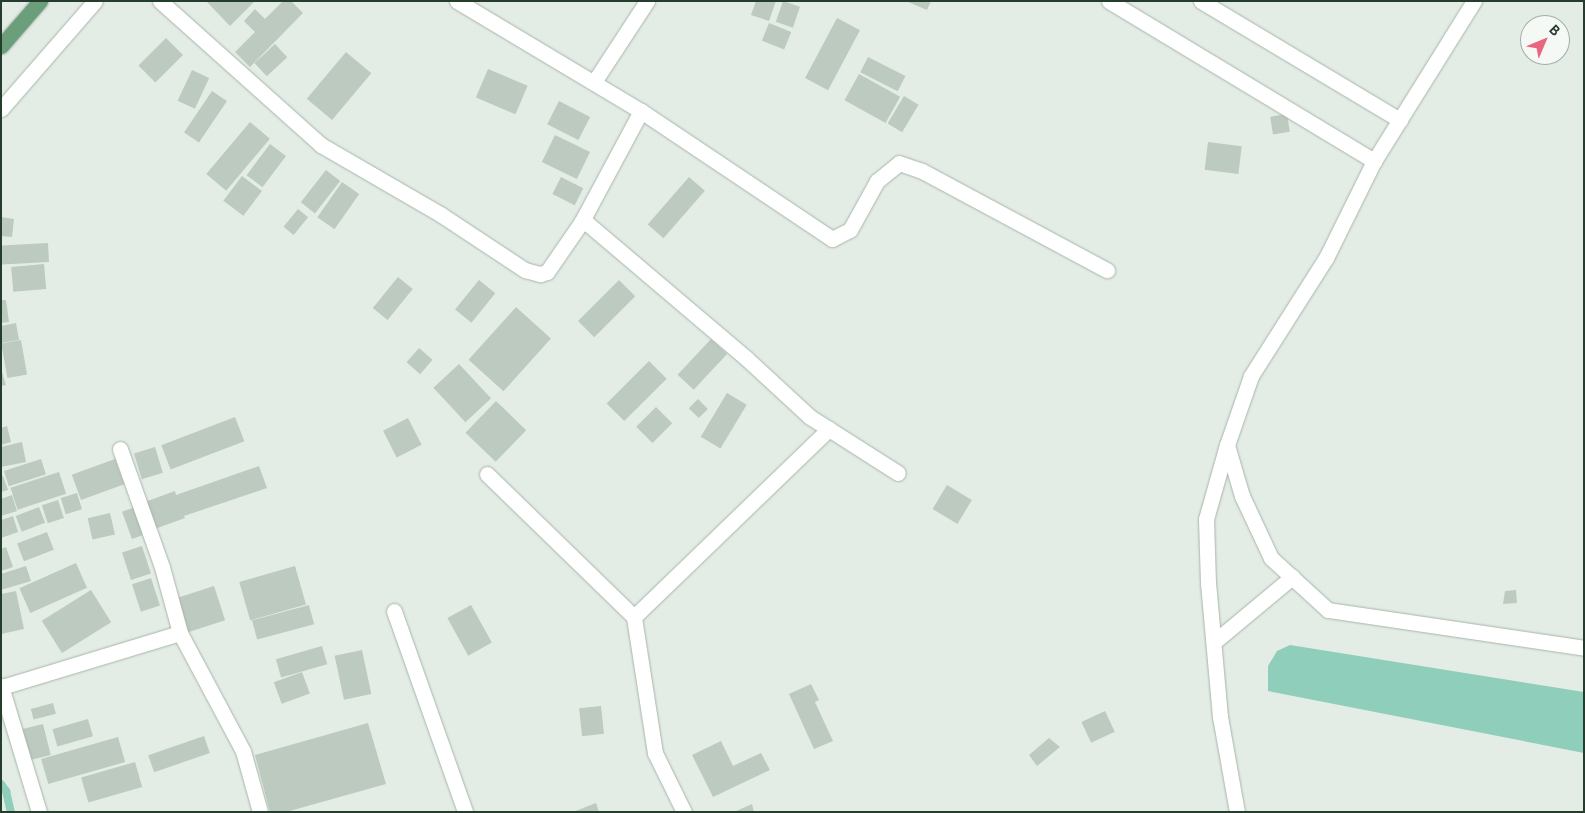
<!DOCTYPE html>
<style>
body{margin:0}
#map{position:relative;width:1585px;height:813px;overflow:hidden;background:#e4ede5;font-family:Cabin,sans-serif}
div>[style]{position:absolute}
[style*='--x']{left:calc(var(--x)*1px);top:calc(var(--y)*1px);width:calc(var(--w)*1px);rotate:calc(var(--a)*1deg)}
.water>*{inset:0;background:#90cebc}
.stream>*{height:8px;margin:-4px;padding:0 4px;transform-origin:4px;border-radius:4px;background:#90cebc}
.building>*{inset:0;background:#bccabf;transform-origin:0 0}
.roads{filter:drop-shadow(0 0 1px #a7b5aa) drop-shadow(0 0 1px #a7b5aa)}
.minor>*{height:15px;margin:-7.5px;padding:0 7.5px;transform-origin:7.5px;border-radius:7.5px;background:#fff}
.major>*{height:15px;margin:-7.5px;padding:0 7.5px;transform-origin:7.5px;border-radius:7.5px;background:#6b9f7b}
span{translate:-50% -50%;white-space:nowrap;text-align:center;line-height:1.15;-webkit-text-stroke:4px #f5f9f5;paint-order:stroke}
.frame{position:absolute;inset:0;border:2px solid #243d2c;pointer-events:none}
.north{position:absolute;left:1520px;top:15px;width:50px;height:50px;box-sizing:border-box;background:#f5f9f5;border:1px solid #a1aea5;border-radius:50%;rotate:45deg;font-size:14px;font-weight:700;line-height:20px;text-align:center;color:#243d2c}
.north::after{content:'';display:block;margin:auto;width:18px;height:22px;background:#ea657e;clip-path:polygon(50% 0,100% 100%,50% 72%,0 100%)}
</style>
<div id="map">
<div class="water">
<i style="clip-path:polygon(1290px 645px,1584px 692px,1584px 753px,1268px 691px,1268px 666px,1277px 651px)"></i>
</div>
<div class="stream">
<i style="--x:1;--y:784;--w:9;--a:54"></i>
<i style="--x:6;--y:791;--w:22;--a:77"></i>
</div>
<div class="building">
<i style="clip-path:polygon(206px 1px,255px 1px,230px 26px)"></i>
<i style="clip-path:polygon(283px 1px,291px 1px,303px 13px,250px 67px,235px 52px,255px 32px,244px 21px,255px 9px,265px 19px)"></i>
<i style="clip-path:polygon(756px 1px,776px 1px,769px 21px,751px 15px)"></i>
<i style="left:783px;top:1px;width:18px;height:22px;rotate:19deg"></i>
<i style="clip-path:polygon(906px 1px,931px 1px,927px 10px)"></i>
<i style="left:837px;top:18px;width:26px;height:68px;rotate:28deg"></i>
<i style="left:769px;top:23px;width:24px;height:19px;rotate:22deg"></i>
<i style="left:166px;top:38px;width:24px;height:39px;rotate:45deg"></i>
<i style="left:275px;top:44px;width:18px;height:28px;rotate:47deg"></i>
<i style="left:346px;top:52px;width:33px;height:61px;rotate:40deg"></i>
<i style="left:868px;top:57px;width:42px;height:17px;rotate:27deg"></i>
<i style="left:488px;top:69px;width:43px;height:31px;rotate:23deg"></i>
<i style="left:192px;top:70px;width:19px;height:34px;rotate:25deg"></i>
<i style="left:859px;top:74px;width:47px;height:30px;rotate:29deg"></i>
<i style="left:212px;top:91px;width:18px;height:50px;rotate:34deg"></i>
<i style="left:904px;top:96px;width:17px;height:32px;rotate:31deg"></i>
<i style="left:559px;top:101px;width:35px;height:26px;rotate:27deg"></i>
<i style="left:1287px;top:114px;width:18px;height:17px;rotate:81deg"></i>
<i style="left:250px;top:122px;width:26px;height:68px;rotate:40deg"></i>
<i style="left:555px;top:135px;width:39px;height:30px;rotate:26deg"></i>
<i style="left:1208px;top:142px;width:34px;height:28px;rotate:7deg"></i>
<i style="left:270px;top:144px;width:20px;height:39px;rotate:37deg"></i>
<i style="left:326px;top:170px;width:18px;height:41px;rotate:38deg"></i>
<i style="left:242px;top:176px;width:25px;height:31px;rotate:37deg"></i>
<i style="left:561px;top:177px;width:25px;height:19px;rotate:27deg"></i>
<i style="left:689px;top:177px;width:21px;height:63px;rotate:41deg"></i>
<i style="left:342px;top:182px;width:21px;height:43px;rotate:35deg"></i>
<i style="left:298px;top:209px;width:13px;height:23px;rotate:39deg"></i>
<i style="clip-path:polygon(1px 217px,14px 219px,12px 237px,1px 236px)"></i>
<i style="left:48px;top:243px;width:19px;height:47px;rotate:87deg"></i>
<i style="left:44px;top:264px;width:25px;height:33px;rotate:85deg"></i>
<i style="left:398px;top:277px;width:19px;height:40px;rotate:39deg"></i>
<i style="left:479px;top:280px;width:21px;height:38px;rotate:39deg"></i>
<i style="left:619px;top:280px;width:23px;height:58px;rotate:45deg"></i>
<i style="clip-path:polygon(1px 300px,6px 300px,9px 322px,1px 323px)"></i>
<i style="left:516px;top:307px;width:47px;height:71px;rotate:42deg"></i>
<i style="clip-path:polygon(16px 323px,19px 340px,1px 343px,1px 326px)"></i>
<i style="left:711px;top:339px;width:22px;height:49px;rotate:43deg"></i>
<i style="left:21px;top:340px;width:35px;height:20px;rotate:80deg"></i>
<i style="left:419px;top:348px;width:18px;height:19px;rotate:41deg"></i>
<i style="left:649px;top:361px;width:25px;height:60px;rotate:45deg"></i>
<i style="left:459px;top:364px;width:47px;height:35px;rotate:47deg"></i>
<i style="clip-path:polygon(1px 369px,6px 385px,1px 386px)"></i>
<i style="left:727px;top:393px;width:23px;height:51px;rotate:31deg"></i>
<i style="left:698px;top:399px;width:14px;height:13px;rotate:45deg"></i>
<i style="left:496px;top:401px;width:42px;height:44px;rotate:44deg"></i>
<i style="left:656px;top:407px;width:23px;height:28px;rotate:45deg"></i>
<i style="left:235px;top:417px;width:26px;height:79px;rotate:69deg"></i>
<i style="left:408px;top:418px;width:30px;height:28px;rotate:63deg"></i>
<i style="clip-path:polygon(7px 426px,11px 442px,1px 445px,1px 428px)"></i>
<i style="clip-path:polygon(22px 442px,26px 462px,1px 467px,1px 447px)"></i>
<i style="left:155px;top:447px;width:27px;height:22px;rotate:73deg"></i>
<i style="left:41px;top:459px;width:16px;height:39px;rotate:72deg"></i>
<i style="left:115px;top:459px;width:27px;height:46px;rotate:70deg"></i>
<i style="clip-path:polygon(259px 466px,267px 488px,184px 516px,185px 518px,152px 530px,142px 503px,175px 491px,176px 495px)"></i>
<i style="left:59px;top:472px;width:23px;height:51px;rotate:72deg"></i>
<i style="clip-path:polygon(3px 476px,8px 490px,1px 492px,1px 477px)"></i>
<i style="left:947px;top:485px;width:29px;height:28px;rotate:31deg"></i>
<i style="left:77px;top:493px;width:17px;height:17px;rotate:73deg"></i>
<i style="clip-path:polygon(12px 495px,17px 511px,1px 516px,1px 499px)"></i>
<i style="left:58px;top:500px;width:19px;height:17px;rotate:72deg"></i>
<i style="left:138px;top:506px;width:29px;height:17px;rotate:70deg"></i>
<i style="left:39px;top:507px;width:17px;height:25px;rotate:69deg"></i>
<i style="left:110px;top:513px;width:22px;height:23px;rotate:77deg"></i>
<i style="clip-path:polygon(13px 516px,18px 532px,1px 538px,1px 520px)"></i>
<i style="left:47px;top:532px;width:19px;height:32px;rotate:69deg"></i>
<i style="left:142px;top:546px;width:29px;height:21px;rotate:72deg"></i>
<i style="clip-path:polygon(6px 547px,13px 567px,1px 571px,1px 549px)"></i>
<i style="left:76px;top:563px;width:27px;height:62px;rotate:66deg"></i>
<i style="clip-path:polygon(26px 566px,31px 581px,1px 590px,1px 574px)"></i>
<i style="left:295px;top:566px;width:40px;height:58px;rotate:74deg"></i>
<i style="left:151px;top:578px;width:29px;height:20px;rotate:72deg"></i>
<i style="left:214px;top:586px;width:36px;height:39px;rotate:72deg"></i>
<i style="left:91px;top:590px;width:38px;height:58px;rotate:58deg"></i>
<i style="clip-path:polygon(1516px 590px,1517px 603px,1503px 604px,1505px 591px)"></i>
<i style="clip-path:polygon(16px 591px,24px 629px,1px 634px,1px 594px)"></i>
<i style="left:309px;top:605px;width:20px;height:59px;rotate:75deg"></i>
<i style="left:471px;top:605px;width:43px;height:27px;rotate:61deg"></i>
<i style="left:322px;top:646px;width:19px;height:48px;rotate:74deg"></i>
<i style="left:362px;top:650px;width:45px;height:28px;rotate:78deg"></i>
<i style="left:302px;top:672px;width:23px;height:30px;rotate:70deg"></i>
<i style="clip-path:polygon(811px 684px,819px 700px,815px 702px,833px 741px,814px 749px,789px 694px)"></i>
<i style="left:53px;top:703px;width:11px;height:23px;rotate:75deg"></i>
<i style="left:601px;top:706px;width:28px;height:22px;rotate:84deg"></i>
<i style="left:1105px;top:711px;width:23px;height:26px;rotate:65deg"></i>
<i style="left:88px;top:719px;width:18px;height:37px;rotate:74deg"></i>
<i style="clip-path:polygon(368px 723px,386px 784px,286px 812px,270px 812px,255px 755px)"></i>
<i style="left:43px;top:724px;width:32px;height:23px;rotate:76deg"></i>
<i style="left:204px;top:736px;width:18px;height:59px;rotate:71deg"></i>
<i style="left:118px;top:737px;width:26px;height:80px;rotate:74deg"></i>
<i style="clip-path:polygon(1049px 738px,1060px 747px,1037px 766px,1029px 755px)"></i>
<i style="clip-path:polygon(721px 741px,733px 766px,761px 753px,770px 770px,713px 797px,692px 755px)"></i>
<i style="left:135px;top:762px;width:26px;height:56px;rotate:74deg"></i>
<i style="clip-path:polygon(596px 803px,599px 812px,573px 812px)"></i>
<i style="clip-path:polygon(752px 804px,754px 812px,734px 812px)"></i>
</div>
<div class="roads">
<div class="minor">
<i style="--x:160;--y:1;--w:216;--a:41.8"></i>
<i style="--x:321;--y:145;--w:138;--a:30.1"></i>
<i style="--x:440;--y:214;--w:102;--a:33.4"></i>
<i style="--x:525;--y:270;--w:16;--a:15"></i>
<i style="--x:540;--y:274;--w:7;--a:-16"></i>
<i style="--x:547;--y:272;--w:62;--a:-55.5"></i>
<i style="--x:582;--y:221;--w:7;--a:27"></i>
<i style="--x:588;--y:224;--w:207;--a:40.3"></i>
<i style="--x:746;--y:358;--w:87;--a:42.7"></i>
<i style="--x:810;--y:417;--w:104;--a:32.5"></i>
<i style="--x:457;--y:1;--w:214;--a:30.9"></i>
<i style="--x:641;--y:111;--w:230;--a:33.8"></i>
<i style="--x:832;--y:239;--w:20;--a:-27"></i>
<i style="--x:850;--y:230;--w:56;--a:-61.1"></i>
<i style="--x:877;--y:181;--w:28;--a:-39"></i>
<i style="--x:899;--y:163;--w:24;--a:19"></i>
<i style="--x:922;--y:171;--w:210;--a:28.2"></i>
<i style="--x:1109;--y:1;--w:310;--a:31.1"></i>
<i style="--x:1201;--y:1;--w:232;--a:30.9"></i>
<i style="--x:594;--y:82;--w:97;--a:-56.8"></i>
<i style="--x:1;--y:109;--w:143;--a:-49"></i>
<i style="--x:582;--y:221;--w:125;--a:-61.8"></i>
<i style="--x:1227;--y:445;--w:53;--a:73.6"></i>
<i style="--x:1242;--y:496;--w:68;--a:64.9"></i>
<i style="--x:1271;--y:558;--w:77;--a:42.4"></i>
<i style="--x:1328;--y:610;--w:259;--a:8.4"></i>
<i style="--x:120;--y:449;--w:125;--a:70.4"></i>
<i style="--x:162;--y:567;--w:68;--a:74.7"></i>
<i style="--x:180;--y:633;--w:134;--a:61.9"></i>
<i style="--x:243;--y:751;--w:63;--a:74.4"></i>
<i style="--x:487;--y:474;--w:205;--a:44.2"></i>
<i style="--x:394;--y:611;--w:213;--a:70.5"></i>
<i style="--x:1214;--y:642;--w:102;--a:-39.8"></i>
<i style="--x:1;--y:686;--w:132;--a:73.2"></i>
<i style="--x:2;--y:687;--w:186;--a:-16.9"></i>
<i style="--x:684;--y:812;--w:66;--a:-116.2"></i>
<i style="--x:655;--y:753;--w:138;--a:-98.8"></i>
<i style="--x:634;--y:617;--w:271;--a:-44"></i>
<i style="--x:1237;--y:812;--w:97;--a:-100.1"></i>
<i style="--x:1220;--y:717;--w:135;--a:-95.1"></i>
<i style="--x:1208;--y:583;--w:64;--a:-91.8"></i>
<i style="--x:1206;--y:519;--w:77;--a:-74.2"></i>
<i style="--x:1227;--y:445;--w:73;--a:-70.8"></i>
<i style="--x:1251;--y:376;--w:140;--a:-57.6"></i>
<i style="--x:1326;--y:258;--w:108;--a:-63.7"></i>
<i style="--x:1374;--y:161;--w:189;--a:-58"></i>
</div>
<div class="major">
<i style="--x:1;--y:46;--w:60;--a:-49.1"></i>
</div>
</div>
<div class="frame"></div>
<div class="north">B</div>
</div>
